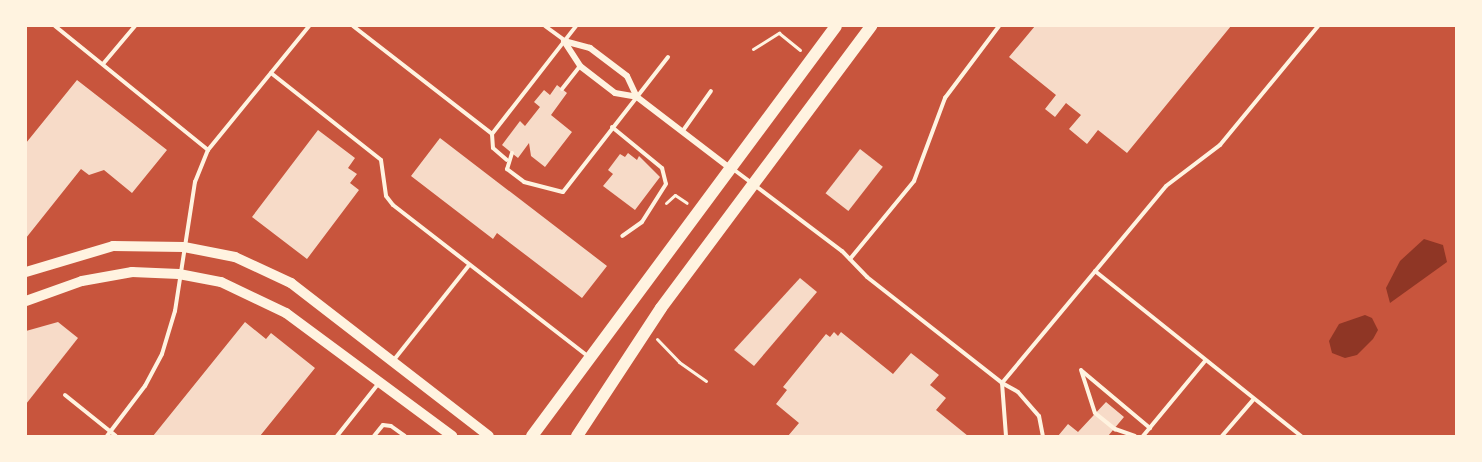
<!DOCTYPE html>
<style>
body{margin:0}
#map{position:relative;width:1482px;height:462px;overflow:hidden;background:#c8553d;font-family:"IBM Plex Sans",sans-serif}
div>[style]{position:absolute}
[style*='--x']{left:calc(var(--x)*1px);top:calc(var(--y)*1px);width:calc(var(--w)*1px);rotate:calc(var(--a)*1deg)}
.water>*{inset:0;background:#8f3625}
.building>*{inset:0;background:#f7dbc8;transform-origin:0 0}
.path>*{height:3px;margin:-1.5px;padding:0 1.5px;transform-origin:1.5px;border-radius:1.5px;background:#fff3e0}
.service>*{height:4px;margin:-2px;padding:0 2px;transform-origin:2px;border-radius:2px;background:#fff3e0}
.minor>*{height:6px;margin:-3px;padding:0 3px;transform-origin:3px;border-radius:3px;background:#fff3e0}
.secondary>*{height:10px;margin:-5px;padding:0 5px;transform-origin:5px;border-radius:5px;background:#fff3e0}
.primary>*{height:12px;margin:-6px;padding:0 6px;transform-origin:6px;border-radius:6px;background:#fff3e0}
span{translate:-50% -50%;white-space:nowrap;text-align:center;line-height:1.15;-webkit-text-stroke:5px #fff3e0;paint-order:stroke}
.frame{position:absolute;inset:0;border:27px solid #fff3e0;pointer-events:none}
</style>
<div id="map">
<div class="water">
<i style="clip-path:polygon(1424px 239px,1443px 245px,1447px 262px,1390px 303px,1386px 288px,1400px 261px)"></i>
<i style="clip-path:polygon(1365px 315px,1372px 318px,1378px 330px,1373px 339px,1357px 355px,1345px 358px,1332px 353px,1329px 341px,1339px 324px)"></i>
</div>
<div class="building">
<i style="clip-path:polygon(1035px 26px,1231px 26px,1127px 153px,1098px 130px,1087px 144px,1069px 129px,1081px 115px,1066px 103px,1055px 117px,1045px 109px,1056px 95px,1009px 57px)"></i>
<i style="clip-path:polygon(77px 80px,167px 150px,132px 193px,104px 170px,89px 175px,81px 169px,26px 238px,26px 143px)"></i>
<i style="clip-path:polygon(557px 85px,567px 93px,551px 115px,572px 132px,545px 167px,531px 156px,529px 143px,518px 158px,502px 145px,520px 121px,525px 126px,540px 107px,534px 102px,544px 90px,550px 95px)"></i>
<i style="clip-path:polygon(318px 130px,355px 158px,348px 168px,357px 174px,350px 183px,359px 190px,307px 259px,252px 217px)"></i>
<i style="clip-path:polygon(440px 138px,607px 266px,582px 298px,497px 233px,493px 239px,411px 176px)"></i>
<i style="left:860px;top:149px;width:29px;height:56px;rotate:38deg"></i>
<i style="clip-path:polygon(628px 153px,637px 160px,639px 156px,660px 177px,635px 210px,603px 186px,613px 174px,608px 170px,620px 154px,625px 157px)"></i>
<i style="clip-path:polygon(800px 278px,817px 292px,754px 366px,734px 350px)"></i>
<i style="clip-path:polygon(58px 322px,78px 338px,26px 404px,26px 331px)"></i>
<i style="clip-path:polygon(245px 322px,266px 339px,271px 333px,315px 368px,260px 436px,153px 436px)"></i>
<i style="clip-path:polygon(834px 332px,838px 336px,841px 332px,893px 374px,911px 353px,939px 375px,930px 385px,946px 398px,936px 410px,968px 436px,788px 436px,799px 423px,776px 404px,787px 390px,783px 387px,826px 334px,830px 337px)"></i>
<i style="clip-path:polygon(1106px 402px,1124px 417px,1108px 436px,1058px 436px,1068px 424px,1078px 432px)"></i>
</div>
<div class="path">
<i style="--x:753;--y:49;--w:31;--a:-32"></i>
<i style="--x:779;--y:33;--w:27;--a:39"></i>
<i style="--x:666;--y:203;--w:12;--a:-42"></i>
<i style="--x:675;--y:195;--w:14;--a:34"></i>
<i style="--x:657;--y:339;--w:32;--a:46"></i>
<i style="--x:679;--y:362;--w:33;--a:35"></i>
</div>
<div class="service">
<i style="--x:55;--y:26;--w:197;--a:39"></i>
<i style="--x:353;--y:26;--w:176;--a:37.8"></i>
<i style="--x:492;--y:134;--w:14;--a:86"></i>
<i style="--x:493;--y:148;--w:18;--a:41"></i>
<i style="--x:545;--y:26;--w:24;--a:36"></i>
<i style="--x:103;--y:64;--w:50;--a:-49.9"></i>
<i style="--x:271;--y:73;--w:140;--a:38.3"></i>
<i style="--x:381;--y:160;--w:36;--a:82"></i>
<i style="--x:386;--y:196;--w:11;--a:52"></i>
<i style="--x:393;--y:205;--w:248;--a:37.8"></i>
<i style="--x:562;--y:89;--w:29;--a:-52"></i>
<i style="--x:612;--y:127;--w:65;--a:39.4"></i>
<i style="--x:662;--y:168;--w:16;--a:76"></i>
<i style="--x:666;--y:184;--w:45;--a:122.3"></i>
<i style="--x:642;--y:222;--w:24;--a:145"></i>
<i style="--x:682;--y:132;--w:50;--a:-54.7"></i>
<i style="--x:492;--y:134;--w:137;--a:-52.1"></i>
<i style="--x:512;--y:153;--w:17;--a:107"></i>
<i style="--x:507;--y:169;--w:21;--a:37"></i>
<i style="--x:524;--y:182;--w:40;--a:14.4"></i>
<i style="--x:563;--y:192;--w:171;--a:-52.1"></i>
<i style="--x:733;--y:169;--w:136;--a:37"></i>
<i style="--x:842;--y:251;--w:36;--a:46"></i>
<i style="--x:867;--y:277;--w:172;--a:38.1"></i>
<i style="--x:1002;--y:383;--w:18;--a:29"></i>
<i style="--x:1018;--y:392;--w:32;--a:49"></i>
<i style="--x:1039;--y:416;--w:20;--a:79"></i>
<i style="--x:850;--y:259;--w:101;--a:-50.6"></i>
<i style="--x:914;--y:181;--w:89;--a:-69.5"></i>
<i style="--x:945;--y:98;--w:90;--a:-53.1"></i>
<i style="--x:1095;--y:271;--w:264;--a:38.7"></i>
<i style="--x:393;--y:361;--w:122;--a:-51.6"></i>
<i style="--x:1081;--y:370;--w:45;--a:72"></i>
<i style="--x:1095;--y:413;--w:26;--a:39"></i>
<i style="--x:1115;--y:429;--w:21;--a:19"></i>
<i style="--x:1082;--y:371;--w:89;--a:40"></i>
<i style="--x:65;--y:395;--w:65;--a:38.8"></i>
<i style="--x:107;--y:436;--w:63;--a:-52.8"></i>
<i style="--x:145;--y:386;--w:36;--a:-62"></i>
<i style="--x:162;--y:354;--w:45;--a:-73.2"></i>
<i style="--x:175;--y:311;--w:131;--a:-81.2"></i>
<i style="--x:195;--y:182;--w:35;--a:-68"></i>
<i style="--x:208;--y:150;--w:160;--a:-50.8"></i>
<i style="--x:337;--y:436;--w:66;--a:-51.7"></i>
<i style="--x:374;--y:436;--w:14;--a:-51"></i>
<i style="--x:383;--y:425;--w:8;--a:7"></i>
<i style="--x:391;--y:426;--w:17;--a:36"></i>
<i style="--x:1006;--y:436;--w:53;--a:-94.3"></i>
<i style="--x:1002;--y:383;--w:256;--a:-50.2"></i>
<i style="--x:1166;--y:186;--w:68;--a:-37.2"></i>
<i style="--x:1220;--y:145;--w:154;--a:-50.5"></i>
<i style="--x:1143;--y:436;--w:97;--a:-50.4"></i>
<i style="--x:1222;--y:436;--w:48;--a:-49.3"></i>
</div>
<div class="minor">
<i style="--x:564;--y:41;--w:27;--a:15"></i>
<i style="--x:590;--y:48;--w:46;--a:37.1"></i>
<i style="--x:627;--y:76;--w:23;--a:65"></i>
<i style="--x:637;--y:97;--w:117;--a:37.4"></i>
<i style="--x:564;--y:41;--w:30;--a:57"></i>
<i style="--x:580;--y:66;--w:44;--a:37.6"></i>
<i style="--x:615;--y:93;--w:22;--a:10"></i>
</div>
<div class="secondary">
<i style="--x:26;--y:272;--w:91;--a:-16.6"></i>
<i style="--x:113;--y:246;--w:71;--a:0.8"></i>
<i style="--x:184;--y:247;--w:52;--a:11.1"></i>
<i style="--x:235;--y:257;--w:62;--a:24.9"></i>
<i style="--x:291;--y:283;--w:250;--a:37.7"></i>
<i style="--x:26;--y:301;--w:59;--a:-19.7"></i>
<i style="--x:82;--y:281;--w:51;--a:-10.2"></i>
<i style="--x:132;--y:272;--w:47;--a:2.4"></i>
<i style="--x:179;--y:274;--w:43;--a:10.8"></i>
<i style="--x:221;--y:282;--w:72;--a:25.5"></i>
<i style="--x:286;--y:313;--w:207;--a:36.5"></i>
</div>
<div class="primary">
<i style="--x:532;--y:436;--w:510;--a:-53.44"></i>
<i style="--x:577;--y:436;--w:153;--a:-56.7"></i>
<i style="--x:661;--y:308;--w:352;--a:-53.3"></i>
</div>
<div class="frame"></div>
</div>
